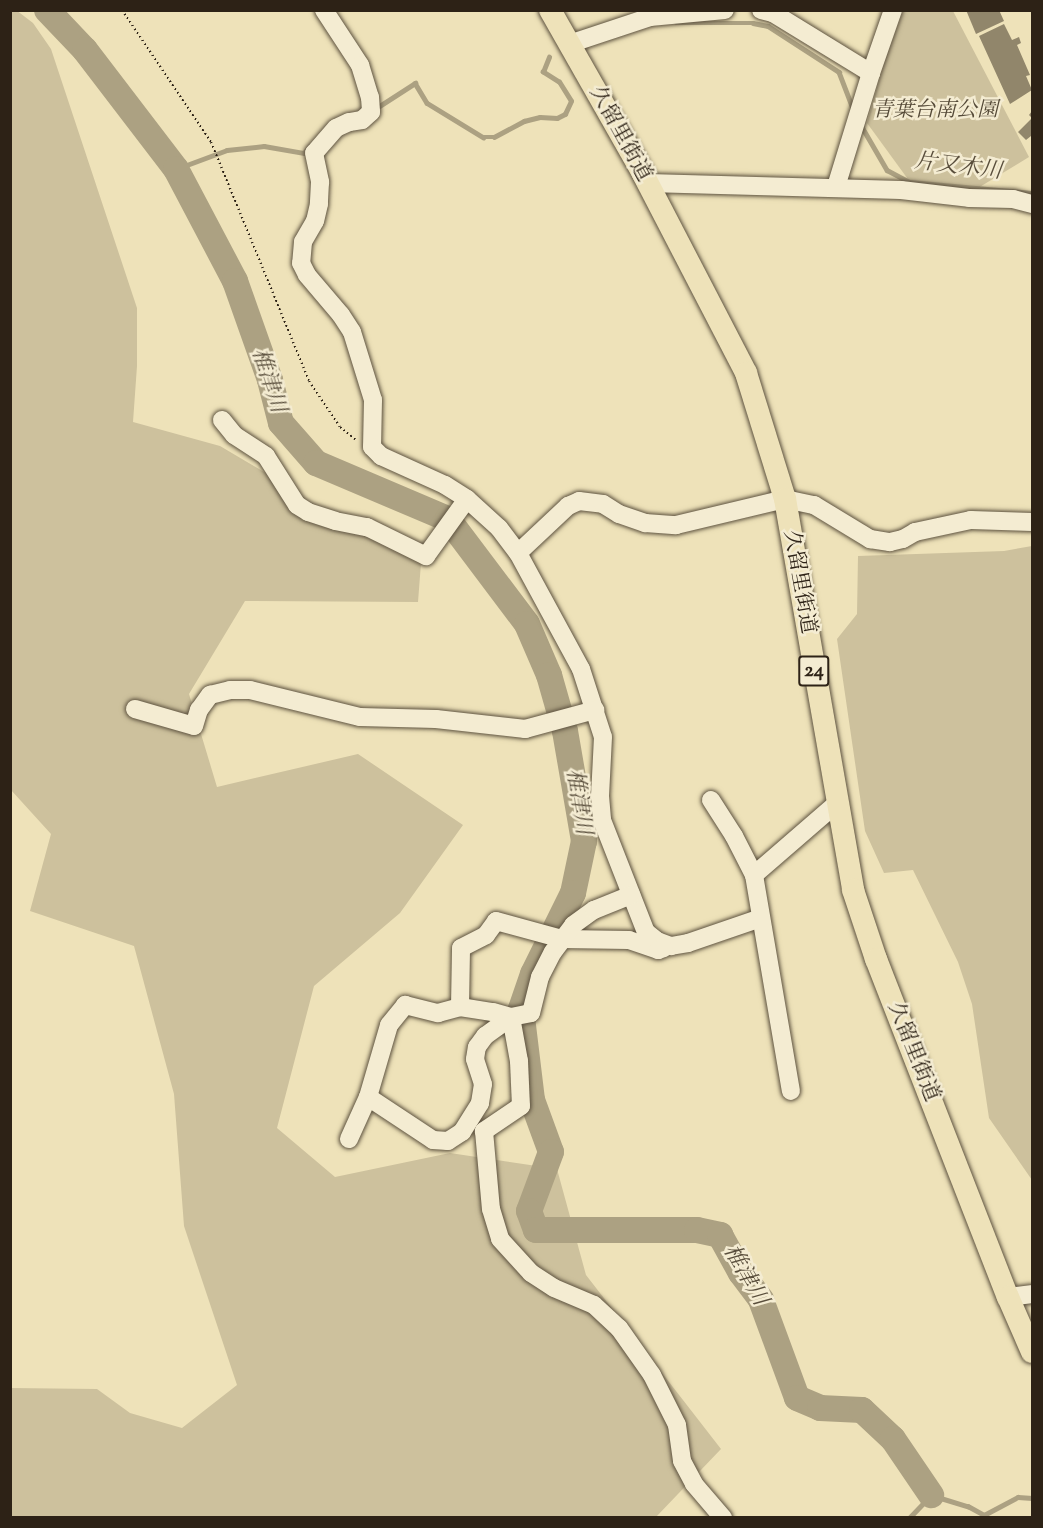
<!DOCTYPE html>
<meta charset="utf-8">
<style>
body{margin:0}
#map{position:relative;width:1043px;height:1528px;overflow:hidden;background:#eee2b9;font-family:"Sorts Mill Goudy","Noto Serif JP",serif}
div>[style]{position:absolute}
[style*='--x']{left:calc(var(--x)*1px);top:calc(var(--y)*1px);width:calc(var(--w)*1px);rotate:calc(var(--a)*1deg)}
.green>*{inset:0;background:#cdc19d}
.stream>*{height:4.5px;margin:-2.25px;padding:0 2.25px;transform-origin:2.25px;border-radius:2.25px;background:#aca182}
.river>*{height:26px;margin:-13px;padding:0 13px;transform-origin:13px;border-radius:13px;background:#aca182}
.building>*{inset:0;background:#91866b}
.path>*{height:2px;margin-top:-1px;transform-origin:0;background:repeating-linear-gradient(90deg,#2d2216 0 1.5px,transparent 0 4.5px)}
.roads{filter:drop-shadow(0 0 2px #5d523f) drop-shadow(0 0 2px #5d523f)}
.minor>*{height:18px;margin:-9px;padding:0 9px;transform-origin:9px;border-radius:9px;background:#f4ecd2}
.major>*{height:22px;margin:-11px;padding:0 11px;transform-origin:11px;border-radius:11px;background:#eee2b9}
span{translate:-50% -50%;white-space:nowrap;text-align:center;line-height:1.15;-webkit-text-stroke:5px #f4ecd2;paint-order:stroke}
.shield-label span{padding:2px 4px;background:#f4ecd2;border:2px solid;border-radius:4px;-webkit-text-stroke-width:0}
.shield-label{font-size:20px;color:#2d2216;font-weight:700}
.park-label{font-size:21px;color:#554a38;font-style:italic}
.street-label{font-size:21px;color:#2d2216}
.water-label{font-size:22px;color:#594e3c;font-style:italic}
.frame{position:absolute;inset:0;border:12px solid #2d2216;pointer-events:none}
</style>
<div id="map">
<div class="green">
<i style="clip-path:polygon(16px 10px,33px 23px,51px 49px,137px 308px,137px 366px,133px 422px,220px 446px,269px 475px,291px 509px,373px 533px,421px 563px,418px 602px,245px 601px,189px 694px,217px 787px,358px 754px,463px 825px,400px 913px,314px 986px,277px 1128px,335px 1177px,450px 1153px,557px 1169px,586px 1275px,721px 1449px,656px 1517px,11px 1517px,11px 1388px,97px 1389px,130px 1413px,182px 1428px,237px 1385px,184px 1226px,174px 1094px,134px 946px,30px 911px,51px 834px,11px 790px,10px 11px)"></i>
<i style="clip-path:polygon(903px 11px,953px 11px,1029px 157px,978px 188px,910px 182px,867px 123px,884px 63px)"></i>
<i style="clip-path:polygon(1032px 546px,1032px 1180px,989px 1118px,972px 1004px,958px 962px,913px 870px,884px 873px,865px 831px,837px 639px,857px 614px,858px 556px,1004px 551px)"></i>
</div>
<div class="stream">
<i style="--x:676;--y:23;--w:77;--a:0"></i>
<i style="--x:753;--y:23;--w:15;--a:11"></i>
<i style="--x:768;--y:26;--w:85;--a:32.9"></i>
<i style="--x:839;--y:72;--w:40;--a:69"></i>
<i style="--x:375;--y:109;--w:48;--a:-33"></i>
<i style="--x:415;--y:83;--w:23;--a:59"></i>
<i style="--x:427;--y:103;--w:66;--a:31.3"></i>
<i style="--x:483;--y:137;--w:11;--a:0"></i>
<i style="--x:494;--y:137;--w:34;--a:-28"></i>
<i style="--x:524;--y:121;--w:16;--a:-14"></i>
<i style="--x:540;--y:117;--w:17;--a:3"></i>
<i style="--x:557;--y:118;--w:9;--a:-27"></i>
<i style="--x:565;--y:114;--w:14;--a:-65"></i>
<i style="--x:571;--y:101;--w:22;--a:-122"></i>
<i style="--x:559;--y:82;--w:19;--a:-148"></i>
<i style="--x:543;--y:72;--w:16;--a:-68"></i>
<i style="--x:861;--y:125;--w:52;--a:60"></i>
<i style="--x:887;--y:170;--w:26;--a:28"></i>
<i style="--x:910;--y:182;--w:122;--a:5.2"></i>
<i style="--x:176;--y:169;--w:54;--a:-20.4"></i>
<i style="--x:227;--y:150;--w:37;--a:-6"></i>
<i style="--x:264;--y:146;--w:41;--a:9.9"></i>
<i style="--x:304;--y:153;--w:8;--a:-50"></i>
<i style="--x:909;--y:1518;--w:32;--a:-46"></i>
<i style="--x:931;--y:1495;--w:39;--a:17"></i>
<i style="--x:968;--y:1506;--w:18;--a:29"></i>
<i style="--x:984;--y:1515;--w:38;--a:-28"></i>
<i style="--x:1018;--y:1497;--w:14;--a:4"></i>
</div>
<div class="river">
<i style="--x:47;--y:10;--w:55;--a:46.5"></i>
<i style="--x:85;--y:50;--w:150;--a:52.6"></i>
<i style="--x:176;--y:169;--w:127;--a:62.2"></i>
<i style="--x:235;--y:281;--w:105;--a:70.5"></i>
<i style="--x:270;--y:380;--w:44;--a:75.7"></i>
<i style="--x:281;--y:423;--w:53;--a:48.8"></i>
<i style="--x:316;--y:463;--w:143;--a:23"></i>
<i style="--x:448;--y:519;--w:131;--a:53"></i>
<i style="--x:527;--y:624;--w:56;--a:66.7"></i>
<i style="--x:549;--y:675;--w:58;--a:74.1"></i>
<i style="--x:565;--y:731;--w:112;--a:80.2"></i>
<i style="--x:584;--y:841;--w:53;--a:101.9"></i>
<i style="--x:573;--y:893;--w:90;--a:116.3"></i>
<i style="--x:533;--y:974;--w:37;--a:109"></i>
<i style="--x:521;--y:1009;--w:92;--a:83.1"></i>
<i style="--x:532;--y:1100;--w:55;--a:69.9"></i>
<i style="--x:551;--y:1152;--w:63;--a:110.4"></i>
<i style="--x:529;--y:1211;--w:20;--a:70"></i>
<i style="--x:536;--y:1230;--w:161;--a:0"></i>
<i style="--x:697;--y:1230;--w:24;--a:12"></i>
<i style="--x:720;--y:1235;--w:43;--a:61.1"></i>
<i style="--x:741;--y:1273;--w:34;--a:53"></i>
<i style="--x:761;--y:1300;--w:104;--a:69.8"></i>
<i style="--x:797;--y:1398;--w:25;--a:23"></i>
<i style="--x:820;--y:1408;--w:42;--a:2.7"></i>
<i style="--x:862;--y:1410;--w:42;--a:43.1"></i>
<i style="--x:893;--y:1439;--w:68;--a:55.8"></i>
</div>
<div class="building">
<i style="clip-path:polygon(966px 10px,999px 10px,1004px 21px,976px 34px)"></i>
<i style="clip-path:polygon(1004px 24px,1012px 40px,1019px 37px,1021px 43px,1017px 45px,1030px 75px,1026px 76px,1032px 90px,1010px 104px,979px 36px)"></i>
<i style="clip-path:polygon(1032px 111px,1032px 137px,1031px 136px,1026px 140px,1018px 132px,1032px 118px,1029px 115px)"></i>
</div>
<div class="path">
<i style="--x:122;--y:10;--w:159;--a:56"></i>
<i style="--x:211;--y:142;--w:258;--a:67.7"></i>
<i style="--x:309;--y:381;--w:55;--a:56"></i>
<i style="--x:340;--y:427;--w:21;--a:39"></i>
</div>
<div class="roads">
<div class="minor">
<i style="--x:324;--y:10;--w:66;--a:56.8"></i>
<i style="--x:360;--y:65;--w:34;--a:73"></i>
<i style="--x:370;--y:97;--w:15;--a:86"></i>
<i style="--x:371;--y:112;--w:12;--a:138"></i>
<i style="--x:362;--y:120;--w:13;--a:171"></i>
<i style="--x:349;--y:122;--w:14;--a:155"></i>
<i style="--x:336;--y:128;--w:33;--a:131"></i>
<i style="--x:314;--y:153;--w:30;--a:78"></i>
<i style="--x:320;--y:182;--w:22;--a:93"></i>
<i style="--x:319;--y:204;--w:17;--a:103"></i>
<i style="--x:315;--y:221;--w:24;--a:120"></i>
<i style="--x:303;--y:242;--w:21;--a:95"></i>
<i style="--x:301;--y:263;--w:13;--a:63"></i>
<i style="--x:307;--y:275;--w:52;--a:49.6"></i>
<i style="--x:341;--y:315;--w:20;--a:57"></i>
<i style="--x:352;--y:332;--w:71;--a:72.8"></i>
<i style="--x:373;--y:400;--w:47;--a:91.2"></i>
<i style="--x:372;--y:447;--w:13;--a:45"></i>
<i style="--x:381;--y:456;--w:70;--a:24.4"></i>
<i style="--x:445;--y:485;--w:26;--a:32"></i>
<i style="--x:467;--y:499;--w:43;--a:42.2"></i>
<i style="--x:499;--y:528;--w:31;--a:53"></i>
<i style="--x:518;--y:553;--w:132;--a:61.5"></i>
<i style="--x:581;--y:669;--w:71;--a:72.1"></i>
<i style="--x:603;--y:737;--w:59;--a:92.9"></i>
<i style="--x:600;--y:796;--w:24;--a:85"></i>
<i style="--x:602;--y:820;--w:120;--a:68.6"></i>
<i style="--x:646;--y:932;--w:14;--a:39"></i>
<i style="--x:657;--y:941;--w:15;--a:20"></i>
<i style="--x:671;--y:946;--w:17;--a:-10"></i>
<i style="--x:688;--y:943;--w:77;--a:-18.9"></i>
<i style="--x:761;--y:10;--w:12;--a:14"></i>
<i style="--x:773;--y:13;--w:115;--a:31.5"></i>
<i style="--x:871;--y:73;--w:119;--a:107.1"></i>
<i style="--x:569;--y:44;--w:85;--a:-18.4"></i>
<i style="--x:650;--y:17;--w:75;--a:-5.3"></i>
<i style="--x:871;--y:73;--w:67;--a:-70.8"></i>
<i style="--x:648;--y:183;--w:253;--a:1.6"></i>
<i style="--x:901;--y:190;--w:68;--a:6.7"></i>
<i style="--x:969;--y:198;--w:44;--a:1.3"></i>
<i style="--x:1013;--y:199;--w:20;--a:15"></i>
<i style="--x:222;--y:420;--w:19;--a:51"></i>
<i style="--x:234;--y:435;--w:38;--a:33"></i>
<i style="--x:266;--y:456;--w:58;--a:57.7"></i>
<i style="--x:297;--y:505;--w:13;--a:32"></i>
<i style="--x:308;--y:512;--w:28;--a:18"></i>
<i style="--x:335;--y:521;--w:33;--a:11"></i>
<i style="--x:367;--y:527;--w:66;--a:26.2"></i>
<i style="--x:426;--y:556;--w:70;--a:-54.3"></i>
<i style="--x:518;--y:553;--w:69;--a:-43.2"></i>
<i style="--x:568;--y:506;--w:12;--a:-24"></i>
<i style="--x:579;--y:501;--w:24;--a:7"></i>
<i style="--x:603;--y:504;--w:19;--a:32"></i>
<i style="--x:619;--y:514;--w:28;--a:19"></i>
<i style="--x:645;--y:523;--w:31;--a:4"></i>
<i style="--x:676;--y:525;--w:112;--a:-13.4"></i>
<i style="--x:785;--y:499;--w:30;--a:12"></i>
<i style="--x:814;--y:505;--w:66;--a:31.3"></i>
<i style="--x:870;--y:539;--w:20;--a:9"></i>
<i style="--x:890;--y:542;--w:13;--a:-13"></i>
<i style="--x:903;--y:539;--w:14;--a:-30"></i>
<i style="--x:915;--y:532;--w:57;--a:-12.1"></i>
<i style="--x:971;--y:520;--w:61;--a:1.9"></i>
<i style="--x:135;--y:709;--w:61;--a:16.1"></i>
<i style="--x:194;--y:726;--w:17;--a:-73"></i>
<i style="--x:199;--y:710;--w:19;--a:-54"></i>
<i style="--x:210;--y:695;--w:21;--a:-14"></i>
<i style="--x:230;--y:690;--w:20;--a:0"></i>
<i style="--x:250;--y:690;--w:113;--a:13.8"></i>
<i style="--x:360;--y:717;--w:76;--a:1.5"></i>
<i style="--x:436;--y:719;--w:90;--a:6.4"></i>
<i style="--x:525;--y:729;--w:73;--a:-15.2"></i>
<i style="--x:711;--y:800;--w:43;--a:57.4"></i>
<i style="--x:734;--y:836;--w:44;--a:62.9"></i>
<i style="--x:754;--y:875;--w:219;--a:80.3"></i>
<i style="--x:754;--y:875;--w:110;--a:-40.9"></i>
<i style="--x:460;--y:1007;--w:59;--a:-89"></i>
<i style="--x:461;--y:948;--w:28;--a:-27"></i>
<i style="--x:486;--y:935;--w:17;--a:-54"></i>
<i style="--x:496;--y:921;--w:68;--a:15.3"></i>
<i style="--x:562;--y:939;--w:67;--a:0.9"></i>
<i style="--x:629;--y:940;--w:31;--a:19"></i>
<i style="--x:658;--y:950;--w:6;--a:-18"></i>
<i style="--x:368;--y:1097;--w:78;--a:33.5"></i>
<i style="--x:433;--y:1140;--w:15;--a:4"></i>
<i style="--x:448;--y:1141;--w:17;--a:-33"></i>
<i style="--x:462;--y:1132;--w:34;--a:-58"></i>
<i style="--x:480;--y:1103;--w:19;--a:-81"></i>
<i style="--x:483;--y:1084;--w:26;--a:-108"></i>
<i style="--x:475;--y:1059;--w:12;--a:-81"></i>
<i style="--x:477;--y:1047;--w:14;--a:-54"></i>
<i style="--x:485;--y:1036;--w:32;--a:-36"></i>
<i style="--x:511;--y:1017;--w:20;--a:-11"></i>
<i style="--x:531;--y:1013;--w:37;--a:-76"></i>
<i style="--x:540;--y:977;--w:28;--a:-63"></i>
<i style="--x:553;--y:952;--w:34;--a:-53"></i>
<i style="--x:573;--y:925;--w:26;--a:-36"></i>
<i style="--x:594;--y:910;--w:40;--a:-22"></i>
<i style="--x:349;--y:1139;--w:46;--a:-65.7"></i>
<i style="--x:368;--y:1097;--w:75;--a:-73.7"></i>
<i style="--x:389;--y:1025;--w:26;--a:-51"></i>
<i style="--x:405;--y:1005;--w:34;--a:14"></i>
<i style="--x:438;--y:1013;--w:23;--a:-15"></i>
<i style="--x:460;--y:1007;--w:33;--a:9"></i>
<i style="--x:493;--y:1012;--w:19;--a:16"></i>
<i style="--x:511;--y:1017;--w:45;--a:79.7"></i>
<i style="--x:519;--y:1061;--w:45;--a:87.5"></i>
<i style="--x:521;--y:1106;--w:45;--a:146"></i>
<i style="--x:484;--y:1131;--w:78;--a:84.9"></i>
<i style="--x:491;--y:1209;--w:31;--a:73"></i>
<i style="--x:500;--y:1239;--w:46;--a:47.6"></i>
<i style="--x:531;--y:1273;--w:27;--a:33"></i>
<i style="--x:554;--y:1288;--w:43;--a:23"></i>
<i style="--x:594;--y:1305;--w:34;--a:43"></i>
<i style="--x:619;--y:1328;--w:57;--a:54.9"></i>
<i style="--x:652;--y:1375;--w:56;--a:63.4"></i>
<i style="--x:677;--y:1425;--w:36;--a:82"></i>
<i style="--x:682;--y:1461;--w:26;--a:62"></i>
<i style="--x:694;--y:1484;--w:45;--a:49.5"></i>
<i style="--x:1008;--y:1297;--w:24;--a:-7"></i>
</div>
<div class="major">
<i style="--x:550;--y:10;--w:189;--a:60.4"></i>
<i style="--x:643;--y:174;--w:224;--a:62.6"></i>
<i style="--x:746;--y:373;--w:132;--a:72.8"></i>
<i style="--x:785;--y:499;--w:397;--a:80.1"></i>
<i style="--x:853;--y:890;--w:73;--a:71.6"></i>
<i style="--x:876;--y:959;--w:363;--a:68.7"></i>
<i style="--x:1008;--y:1297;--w:60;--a:66.4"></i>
</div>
</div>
<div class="shield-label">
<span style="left:814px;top:671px">24</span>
</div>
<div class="park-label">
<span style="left:935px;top:111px">青葉台南公園</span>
</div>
<div class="street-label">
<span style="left:620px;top:134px;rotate:61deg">久留里街道</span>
<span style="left:799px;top:582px;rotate:80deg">久留里街道</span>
<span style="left:913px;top:1052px;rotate:68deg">久留里街道</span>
</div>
<div class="water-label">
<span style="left:958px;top:168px;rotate:7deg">片又木川</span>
<span style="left:267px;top:381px;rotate:72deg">椎津川</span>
<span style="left:577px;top:802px;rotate:81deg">椎津川</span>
<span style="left:744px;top:1276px;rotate:60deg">椎津川</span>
</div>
<div class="frame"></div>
</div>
